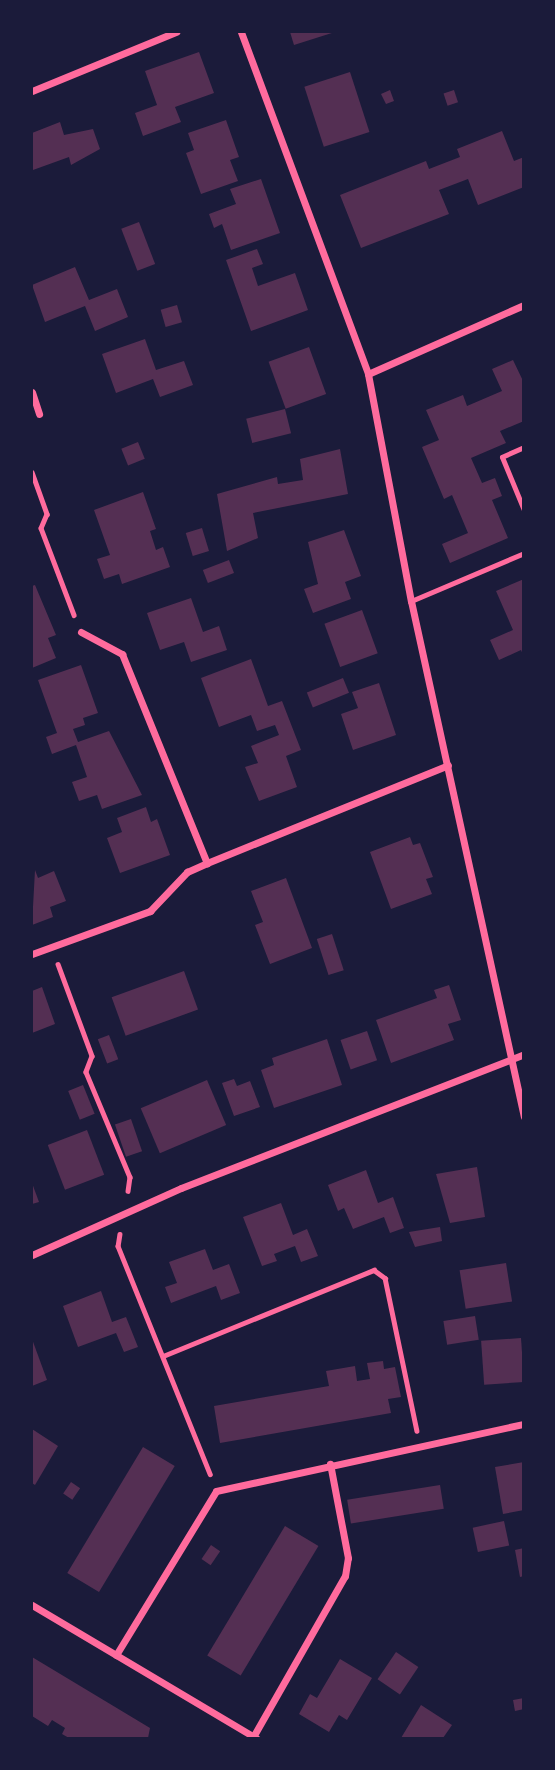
<!DOCTYPE html>
<style>
body{margin:0}
#map{position:relative;width:555px;height:1770px;overflow:hidden;background:#1b1b3a;font-family:Ubuntu,sans-serif}
div>[style]{position:absolute}
[style*='--x']{left:calc(var(--x)*1px);top:calc(var(--y)*1px);width:calc(var(--w)*1px);rotate:calc(var(--a)*1deg)}
.building>*{inset:0;background:#542f53;transform-origin:0 0}
.path>*{height:4.5px;margin:-2.25px;padding:0 2.25px;transform-origin:2.25px;border-radius:2.25px;background:#ff6b9d}
.service>*{height:5px;margin:-2.5px;padding:0 2.5px;transform-origin:2.5px;border-radius:2.5px;background:#ff6b9d}
.minor>*{height:7px;margin:-3.5px;padding:0 3.5px;transform-origin:3.5px;border-radius:3.5px;background:#ff6b9d}
span{translate:-50% -50%;white-space:nowrap;text-align:center;line-height:1.15;-webkit-text-stroke:7px #1b1b3a;paint-order:stroke}
.frame{position:absolute;inset:0;border:33px solid #1b1b3a;pointer-events:none}
</style>
<div id="map">
<div class="building">
<i style="clip-path:polygon(290px 32px,335px 32px,294px 45px)"></i>
<i style="clip-path:polygon(199px 52px,214px 93px,175px 107px,181px 122px,143px 136px,135px 113px,157px 105px,145px 71px)"></i>
<i style="left:350px;top:72px;width:63px;height:48px;rotate:72deg"></i>
<i style="clip-path:polygon(390px 90px,394px 101px,386px 104px,381px 94px)"></i>
<i style="left:454px;top:90px;width:13px;height:11px;rotate:72deg"></i>
<i style="clip-path:polygon(226px 120px,239px 157px,230px 160px,238px 181px,201px 194px,186px 153px,194px 150px,188px 133px)"></i>
<i style="clip-path:polygon(60px 122px,64px 135px,93px 129px,100px 149px,71px 165px,69px 157px,33px 170px,32px 133px)"></i>
<i style="clip-path:polygon(502px 131px,514px 161px,524px 157px,524px 187px,478px 205px,468px 179px,439px 190px,449px 214px,361px 248px,340px 195px,426px 161px,429px 169px,460px 157px,457px 149px)"></i>
<i style="clip-path:polygon(261px 179px,280px 233px,231px 250px,222px 224px,214px 228px,209px 214px,236px 204px,230px 189px)"></i>
<i style="left:139px;top:222px;width:45px;height:19px;rotate:69deg"></i>
<i style="clip-path:polygon(257px 249px,263px 264px,252px 268px,258px 286px,295px 273px,308px 310px,251px 331px,226px 260px)"></i>
<i style="clip-path:polygon(75px 267px,89px 300px,117px 289px,128px 317px,95px 331px,85px 306px,45px 322px,32px 285px)"></i>
<i style="left:177px;top:305px;width:18px;height:17px;rotate:74deg"></i>
<i style="clip-path:polygon(145px 339px,156px 370px,184px 361px,193px 385px,160px 397px,153px 379px,116px 393px,102px 354px)"></i>
<i style="left:309px;top:347px;width:50px;height:43px;rotate:70deg"></i>
<i style="clip-path:polygon(513px 360px,524px 383px,524px 421px,500px 431px,506px 443px,471px 458px,482px 483px,495px 478px,502px 496px,492px 500px,508px 538px,450px 563px,442px 544px,468px 533px,452px 495px,444px 499px,422px 447px,439px 440px,426px 410px,463px 395px,467px 406px,502px 391px,492px 369px)"></i>
<i style="left:285px;top:409px;width:25px;height:40px;rotate:76deg"></i>
<i style="left:138px;top:442px;width:18px;height:18px;rotate:68deg"></i>
<i style="clip-path:polygon(340px 449px,348px 494px,253px 513px,258px 538px,227px 551px,217px 494px,277px 477px,278px 484px,303px 480px,300px 459px)"></i>
<i style="clip-path:polygon(143px 492px,156px 529px,150px 531px,156px 550px,163px 547px,170px 567px,122px 584px,119px 574px,104px 579px,97px 559px,110px 555px,94px 510px)"></i>
<i style="left:202px;top:528px;width:24px;height:17px;rotate:73deg"></i>
<i style="clip-path:polygon(344px 530px,361px 576px,345px 582px,351px 599px,313px 613px,304px 589px,318px 584px,308px 542px)"></i>
<i style="left:229px;top:560px;width:14px;height:28px;rotate:69deg"></i>
<i style="clip-path:polygon(524px 579px,524px 657px,521px 650px,499px 660px,490px 640px,513px 630px,496px 591px)"></i>
<i style="clip-path:polygon(35px 585px,56px 635px,48px 638px,56px 658px,32px 668px,32px 586px)"></i>
<i style="clip-path:polygon(191px 598px,203px 632px,219px 626px,227px 650px,191px 662px,184px 642px,160px 650px,147px 613px)"></i>
<i style="left:362px;top:610px;width:46px;height:40px;rotate:70deg"></i>
<i style="clip-path:polygon(251px 659px,268px 706px,282px 701px,301px 750px,286px 756px,297px 787px,259px 801px,245px 767px,258px 763px,251px 746px,279px 735px,275px 725px,257px 731px,251px 715px,219px 727px,201px 678px)"></i>
<i style="clip-path:polygon(81px 665px,98px 713px,83px 718px,85px 725px,73px 729px,78px 742px,109px 731px,142px 795px,102px 809px,97px 795px,79px 801px,72px 782px,87px 777px,76px 745px,52px 754px,46px 737px,57px 733px,38px 680px)"></i>
<i style="left:343px;top:678px;width:16px;height:39px;rotate:68deg"></i>
<i style="clip-path:polygon(379px 683px,396px 735px,353px 750px,341px 714px,358px 708px,352px 692px)"></i>
<i style="clip-path:polygon(146px 807px,151px 822px,157px 819px,170px 855px,120px 873px,107px 838px,122px 832px,117px 818px)"></i>
<i style="clip-path:polygon(410px 837px,413px 845px,420px 843px,433px 877px,426px 879px,432px 894px,391px 909px,370px 852px)"></i>
<i style="clip-path:polygon(35px 870px,38px 878px,54px 871px,66px 901px,50px 907px,53px 917px,32px 925px)"></i>
<i style="clip-path:polygon(286px 878px,312px 948px,270px 964px,255px 925px,263px 922px,251px 891px)"></i>
<i style="left:332px;top:934px;width:38px;height:16px;rotate:72deg"></i>
<i style="left:184px;top:971px;width:41px;height:77px;rotate:70deg"></i>
<i style="clip-path:polygon(449px 985px,461px 1020px,448px 1024px,454px 1040px,391px 1063px,376px 1020px,437px 998px,434px 990px)"></i>
<i style="clip-path:polygon(42px 987px,55px 1024px,32px 1033px,32px 991px)"></i>
<i style="left:367px;top:1031px;width:31px;height:28px;rotate:71deg"></i>
<i style="left:109px;top:1035px;width:26px;height:12px;rotate:69deg"></i>
<i style="clip-path:polygon(327px 1039px,342px 1085px,274px 1108px,261px 1070px,274px 1065px,272px 1058px)"></i>
<i style="clip-path:polygon(234px 1079px,237px 1086px,250px 1081px,260px 1107px,234px 1116px,222px 1083px)"></i>
<i style="left:207px;top:1080px;width:49px;height:72px;rotate:67deg"></i>
<i style="left:83px;top:1085px;width:31px;height:16px;rotate:68deg"></i>
<i style="left:131px;top:1119px;width:34px;height:17px;rotate:71deg"></i>
<i style="left:87px;top:1130px;width:48px;height:42px;rotate:69deg"></i>
<i style="clip-path:polygon(477px 1167px,485px 1217px,450px 1223px,436px 1174px)"></i>
<i style="clip-path:polygon(366px 1170px,378px 1203px,393px 1197px,404px 1228px,390px 1233px,384px 1217px,353px 1229px,344px 1208px,338px 1211px,328px 1185px)"></i>
<i style="clip-path:polygon(32px 1183px,39px 1202px,32px 1204px)"></i>
<i style="clip-path:polygon(281px 1203px,293px 1235px,307px 1229px,318px 1256px,301px 1262px,295px 1246px,274px 1254px,277px 1261px,262px 1266px,243px 1217px)"></i>
<i style="clip-path:polygon(440px 1227px,442px 1241px,415px 1247px,409px 1232px)"></i>
<i style="clip-path:polygon(205px 1249px,213px 1270px,229px 1264px,240px 1293px,221px 1300px,216px 1286px,171px 1303px,165px 1287px,177px 1283px,169px 1262px)"></i>
<i style="left:506px;top:1263px;width:39px;height:47px;rotate:81deg"></i>
<i style="clip-path:polygon(101px 1291px,112px 1322px,126px 1317px,138px 1347px,124px 1352px,116px 1333px,78px 1347px,63px 1306px)"></i>
<i style="left:475px;top:1316px;width:24px;height:32px;rotate:81deg"></i>
<i style="left:521px;top:1338px;width:44px;height:40px;rotate:86deg"></i>
<i style="clip-path:polygon(32px 1339px,47px 1380px,32px 1386px)"></i>
<i style="clip-path:polygon(383px 1361px,384px 1369px,395px 1367px,401px 1397px,388px 1399px,391px 1413px,220px 1443px,214px 1406px,329px 1386px,326px 1371px,355px 1366px,357px 1381px,370px 1379px,367px 1363px)"></i>
<i style="clip-path:polygon(32px 1429px,58px 1446px,35px 1485px,32px 1483px)"></i>
<i style="left:143px;top:1447px;width:37px;height:147px;rotate:31deg"></i>
<i style="clip-path:polygon(524px 1462px,524px 1510px,503px 1514px,495px 1467px)"></i>
<i style="left:71px;top:1482px;width:11px;height:14px;rotate:34deg"></i>
<i style="left:440px;top:1485px;width:24px;height:94px;rotate:81deg"></i>
<i style="left:504px;top:1521px;width:25px;height:32px;rotate:78deg"></i>
<i style="left:285px;top:1526px;width:39px;height:151px;rotate:31deg"></i>
<i style="left:211px;top:1545px;width:11px;height:17px;rotate:34deg"></i>
<i style="clip-path:polygon(524px 1548px,524px 1576px,520px 1577px,515px 1550px)"></i>
<i style="left:396px;top:1652px;width:27px;height:33px;rotate:34deg"></i>
<i style="clip-path:polygon(32px 1657px,150px 1728px,148px 1738px,69px 1738px,62px 1734px,65px 1728px,52px 1720px,48px 1726px,32px 1716px)"></i>
<i style="clip-path:polygon(340px 1659px,372px 1678px,347px 1720px,339px 1715px,329px 1732px,299px 1714px,310px 1694px,317px 1698px)"></i>
<i style="clip-path:polygon(524px 1698px,524px 1709px,515px 1711px,513px 1700px)"></i>
<i style="clip-path:polygon(421px 1705px,452px 1725px,443px 1738px,401px 1738px)"></i>
</div>
<div class="path">
<i style="--x:32;--y:472;--w:45;--a:70.3"></i>
<i style="--x:47;--y:514;--w:15;--a:113"></i>
<i style="--x:41;--y:528;--w:93;--a:69.2"></i>
<i style="--x:58;--y:964;--w:98;--a:69.7"></i>
<i style="--x:92;--y:1056;--w:17;--a:111"></i>
<i style="--x:86;--y:1072;--w:114;--a:67.3"></i>
<i style="--x:130;--y:1177;--w:14;--a:98"></i>
<i style="--x:120;--y:1234;--w:12;--a:99"></i>
<i style="--x:118;--y:1246;--w:246;--a:68"></i>
<i style="--x:163;--y:1356;--w:228;--a:-22.2"></i>
<i style="--x:374;--y:1270;--w:14;--a:36"></i>
<i style="--x:385;--y:1278;--w:156;--a:78.2"></i>
</div>
<div class="service">
<i style="--x:524;--y:447;--w:24;--a:156"></i>
<i style="--x:502;--y:457;--w:57;--a:67.5"></i>
<i style="--x:411;--y:601;--w:123;--a:-23"></i>
</div>
<div class="minor">
<i style="--x:241;--y:32;--w:365;--a:69.6"></i>
<i style="--x:368;--y:374;--w:231;--a:79.3"></i>
<i style="--x:411;--y:601;--w:528;--a:77.65"></i>
<i style="--x:32;--y:91;--w:156;--a:-22.3"></i>
<i style="--x:368;--y:374;--w:171;--a:-23.9"></i>
<i style="--x:32;--y:392;--w:23;--a:72"></i>
<i style="--x:81;--y:632;--w:47;--a:28.2"></i>
<i style="--x:122;--y:654;--w:226;--a:67.9"></i>
<i style="--x:32;--y:954;--w:126;--a:-20"></i>
<i style="--x:150;--y:911;--w:54;--a:-46.5"></i>
<i style="--x:187;--y:872;--w:22;--a:-24"></i>
<i style="--x:207;--y:863;--w:260;--a:-22.1"></i>
<i style="--x:32;--y:1255;--w:163;--a:-24.2"></i>
<i style="--x:181;--y:1188;--w:368;--a:-21.3"></i>
<i style="--x:32;--y:1605;--w:261;--a:30.7"></i>
<i style="--x:116;--y:1655;--w:192;--a:-58.6"></i>
<i style="--x:216;--y:1491;--w:315;--a:-12.3"></i>
<i style="--x:253;--y:1737;--w:185;--a:-60.3"></i>
<i style="--x:345;--y:1576;--w:18;--a:-81"></i>
<i style="--x:348;--y:1558;--w:96;--a:-100.8"></i>
</div>
<div class="frame"></div>
</div>
